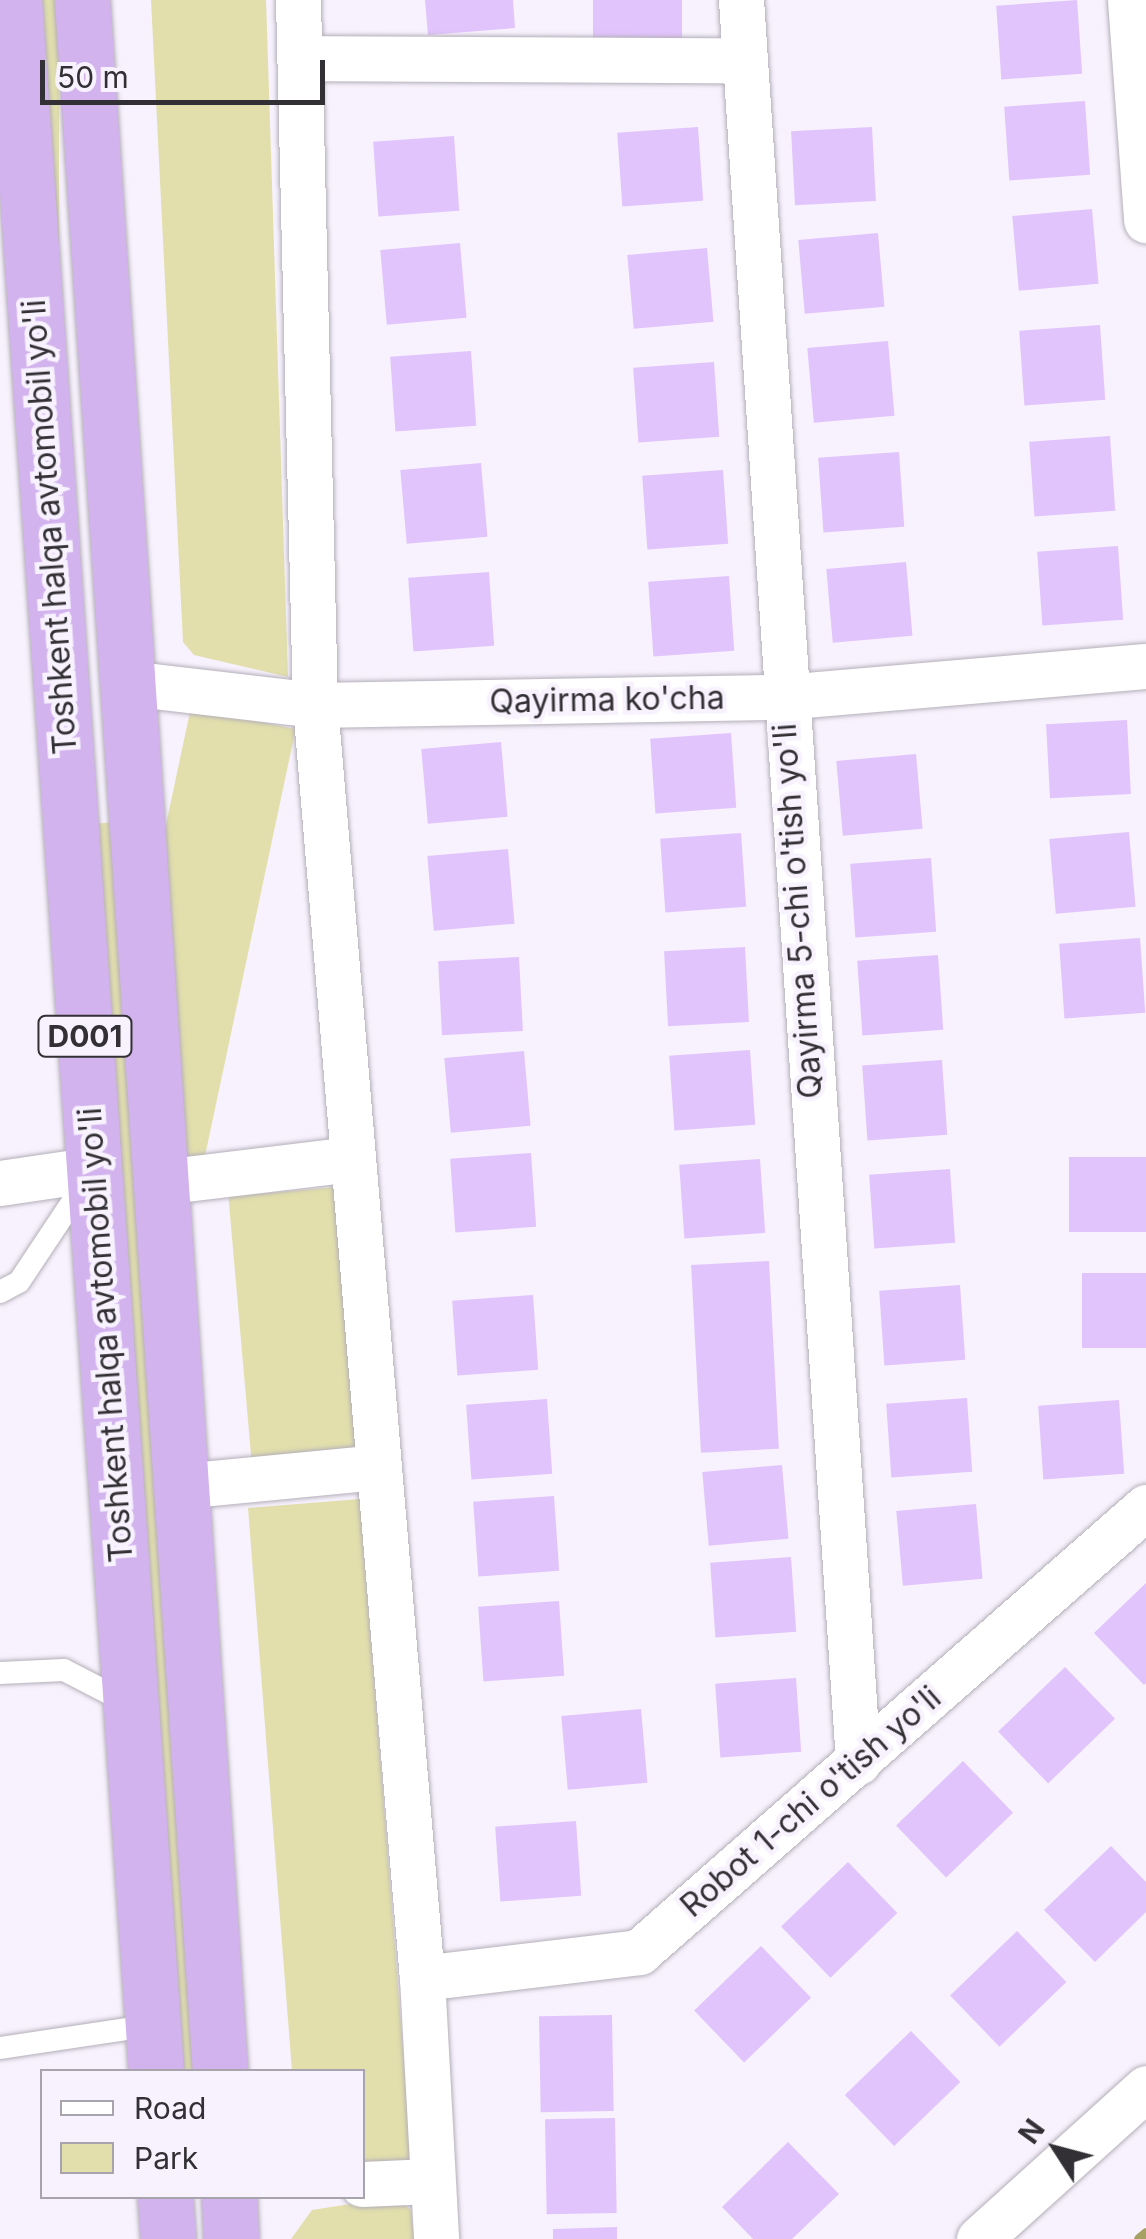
<!DOCTYPE html>
<style>
body{margin:0}
#map{position:relative;width:1146px;height:2239px;overflow:hidden;background:#f7f2fd;font-family:Inter,sans-serif}
div>[style]{position:absolute}
[style*='--x']{left:calc(var(--x)*1px);top:calc(var(--y)*1px);width:calc(var(--w)*1px);rotate:calc(var(--a)*1deg)}
.green>*{inset:0;background:#e2dfac;transform-origin:0 0}
.stream>*{height:11px;margin:-5.5px;padding:0 5.5px;transform-origin:5.5px;border-radius:5.5px;background:#a7a263}
.building>*{inset:0;background:#e2c4fd;transform-origin:0 0}
.roads{filter:drop-shadow(0 0 2px #b4afb9) drop-shadow(0 0 2px #b4afb9)}
.service>*{height:22px;margin:-11px;padding:0 11px;transform-origin:11px;border-radius:11px;background:#fff}
.minor>*{height:45px;margin:-22.5px;padding:0 22.5px;transform-origin:22.5px;border-radius:22.5px;background:#fff}
.trunk>*{height:55px;margin:-27.5px;padding:0 27.5px;transform-origin:27.5px;border-radius:27.5px;background:#d2b3ee}
span{translate:-50% -50%;white-space:nowrap;text-align:center;line-height:1.15;-webkit-text-stroke:9px #f7f2fd;paint-order:stroke}
.shield-label span{padding:2px 8px;background:#f7f2fd;border:2px solid;border-radius:8px;-webkit-text-stroke-width:0}
.shield-label{font-size:30px;color:#323034;font-weight:700}
.street-label{font-size:32px;color:#323034}
.legend{position:absolute;left:40px;top:2069px;width:325px;height:130px;box-sizing:border-box;background:#f7f2fd;border:2px solid #a8a4ad;margin:0;padding:12px 18px;list-style:none;font-size:30px;color:#323034}
.legend li{display:flex;align-items:center;gap:20px;height:50px}
.legend b{width:50px;border:2px solid #a8a4ad}
.north{position:absolute;left:1006px;top:2099px;width:100px;height:100px;-webkit-text-stroke:8px #f7f2fd;paint-order:stroke;rotate:306deg;font-size:28px;font-weight:700;line-height:40px;text-align:center;color:#323034}
.north::after{content:'';display:block;margin:auto;width:35px;height:45px;background:#323034;clip-path:polygon(50% 0,100% 100%,50% 72%,0 100%)}
.scale{position:absolute;left:40px;top:60px;width:285px;height:45px;box-sizing:border-box;border:5px solid #323034;border-top:0;padding-left:12px;font-size:30px;line-height:35px;white-space:nowrap;color:#323034;-webkit-text-stroke:8px #f7f2fd;paint-order:stroke}
</style>
<div id="map">
<div class="green">
<i style="left:37px;top:0;width:22px;height:732px"></i>
<i style="clip-path:polygon(151px 0,266px 0,288px 677px,194px 655px,183px 642px)"></i>
<i style="left:191px;top:707px;width:107px;height:439px;rotate:12deg"></i>
<i style="left:119px;top:822px;width:1252px;height:29px;rotate:86deg"></i>
<i style="left:336px;top:1187px;width:262px;height:108px;rotate:85deg"></i>
<i style="clip-path:polygon(360px 1499px,412px 2165px,363px 2169px,362px 2072px,292px 2071px,248px 1508px)"></i>
<i style="clip-path:polygon(395px 2197px,411px 2210px,414px 2239px,291px 2239px,312px 2210px)"></i>
</div>
<div class="stream">
<i style="--x:1139;--y:2239;--w:9;--a:-41"></i>
</div>
<div class="building">
<i style="clip-path:polygon(425px 0,513px 0,515px 28px,428px 35px)"></i>
<i style="left:593px;top:0;width:89px;height:54px"></i>
<i style="left:1077px;top:0;width:74px;height:81px;rotate:86deg"></i>
<i style="left:1085px;top:101px;width:74px;height:81px;rotate:86deg"></i>
<i style="left:698px;top:127px;width:74px;height:81px;rotate:86deg"></i>
<i style="left:872px;top:127px;width:74px;height:81px;rotate:87deg"></i>
<i style="left:454px;top:136px;width:75px;height:81px;rotate:86deg"></i>
<i style="left:1092px;top:209px;width:75px;height:80px;rotate:85deg"></i>
<i style="left:878px;top:233px;width:74px;height:80px;rotate:85deg"></i>
<i style="left:460px;top:243px;width:75px;height:80px;rotate:85deg"></i>
<i style="left:707px;top:248px;width:74px;height:80px;rotate:85deg"></i>
<i style="left:1100px;top:325px;width:75px;height:81px;rotate:86deg"></i>
<i style="left:888px;top:341px;width:75px;height:81px;rotate:85deg"></i>
<i style="left:471px;top:351px;width:75px;height:81px;rotate:86deg"></i>
<i style="left:714px;top:362px;width:75px;height:81px;rotate:86deg"></i>
<i style="left:1110px;top:436px;width:75px;height:81px;rotate:86deg"></i>
<i style="left:899px;top:452px;width:75px;height:81px;rotate:86deg"></i>
<i style="left:481px;top:463px;width:74px;height:81px;rotate:85deg"></i>
<i style="left:723px;top:470px;width:74px;height:81px;rotate:86deg"></i>
<i style="left:1118px;top:546px;width:74px;height:81px;rotate:86deg"></i>
<i style="left:906px;top:562px;width:74px;height:80px;rotate:85deg"></i>
<i style="left:489px;top:572px;width:74px;height:81px;rotate:86deg"></i>
<i style="left:729px;top:576px;width:75px;height:81px;rotate:86deg"></i>
<i style="left:1127px;top:720px;width:74px;height:81px;rotate:87deg"></i>
<i style="left:731px;top:733px;width:75px;height:81px;rotate:86deg"></i>
<i style="left:501px;top:742px;width:75px;height:80px;rotate:85deg"></i>
<i style="left:916px;top:754px;width:75px;height:80px;rotate:85deg"></i>
<i style="left:1129px;top:832px;width:75px;height:80px;rotate:85deg"></i>
<i style="left:741px;top:833px;width:74px;height:81px;rotate:86deg"></i>
<i style="left:508px;top:849px;width:75px;height:81px;rotate:85deg"></i>
<i style="left:931px;top:858px;width:74px;height:81px;rotate:86deg"></i>
<i style="left:1140px;top:938px;width:75px;height:81px;rotate:86deg"></i>
<i style="left:745px;top:947px;width:75px;height:81px;rotate:87deg"></i>
<i style="left:938px;top:955px;width:75px;height:81px;rotate:86deg"></i>
<i style="left:519px;top:957px;width:74px;height:81px;rotate:87deg"></i>
<i style="left:750px;top:1050px;width:75px;height:81px;rotate:86deg"></i>
<i style="left:524px;top:1051px;width:75px;height:80px;rotate:85deg"></i>
<i style="left:942px;top:1060px;width:75px;height:80px;rotate:86deg"></i>
<i style="left:531px;top:1153px;width:74px;height:81px;rotate:86deg"></i>
<i style="left:1146px;top:1157px;width:75px;height:77px;rotate:90deg"></i>
<i style="left:760px;top:1159px;width:74px;height:81px;rotate:86deg"></i>
<i style="left:950px;top:1169px;width:74px;height:81px;rotate:86deg"></i>
<i style="left:769px;top:1261px;width:188px;height:78px;rotate:87deg"></i>
<i style="left:1146px;top:1273px;width:75px;height:64px;rotate:90deg"></i>
<i style="left:960px;top:1285px;width:75px;height:81px;rotate:86deg"></i>
<i style="left:533px;top:1295px;width:75px;height:81px;rotate:86deg"></i>
<i style="left:967px;top:1398px;width:74px;height:81px;rotate:86deg"></i>
<i style="left:547px;top:1399px;width:75px;height:81px;rotate:86deg"></i>
<i style="left:1119px;top:1400px;width:74px;height:81px;rotate:86deg"></i>
<i style="left:782px;top:1465px;width:74px;height:80px;rotate:85deg"></i>
<i style="left:554px;top:1496px;width:75px;height:81px;rotate:86deg"></i>
<i style="left:976px;top:1504px;width:75px;height:80px;rotate:85deg"></i>
<i style="left:791px;top:1557px;width:75px;height:81px;rotate:86deg"></i>
<i style="clip-path:polygon(1146px 1583px,1146px 1683px,1144px 1685px,1094px 1633px)"></i>
<i style="left:559px;top:1601px;width:75px;height:81px;rotate:86deg"></i>
<i style="left:1065px;top:1667px;width:72px;height:93px;rotate:46deg"></i>
<i style="left:796px;top:1678px;width:74px;height:81px;rotate:86deg"></i>
<i style="left:641px;top:1709px;width:74px;height:80px;rotate:85deg"></i>
<i style="left:963px;top:1761px;width:72px;height:93px;rotate:46deg"></i>
<i style="left:576px;top:1821px;width:75px;height:81px;rotate:86deg"></i>
<i style="clip-path:polygon(1111px 1846px,1146px 1882px,1146px 1912px,1095px 1962px,1044px 1910px)"></i>
<i style="left:848px;top:1862px;width:71px;height:93px;rotate:46deg"></i>
<i style="left:1017px;top:1931px;width:71px;height:93px;rotate:46deg"></i>
<i style="left:761px;top:1946px;width:72px;height:93px;rotate:46deg"></i>
<i style="left:612px;top:2015px;width:96px;height:73px;rotate:89deg"></i>
<i style="left:911px;top:2031px;width:71px;height:92px;rotate:46deg"></i>
<i style="left:615px;top:2118px;width:95px;height:70px;rotate:89deg"></i>
<i style="clip-path:polygon(788px 2142px,839px 2194px,792px 2239px,753px 2239px,722px 2207px)"></i>
<i style="clip-path:polygon(617px 2227px,617px 2239px,553px 2239px,553px 2229px)"></i>
</div>
<div class="roads">
<div class="service">
<i style="--x:0;--y:1292;--w:21;--a:-28"></i>
<i style="--x:19;--y:1282;--w:118;--a:-56.4"></i>
<i style="--x:0;--y:1673;--w:64;--a:-2.7"></i>
<i style="--x:64;--y:1670;--w:72;--a:27.3"></i>
<i style="--x:0;--y:2048;--w:155;--a:-8.5"></i>
</div>
<div class="minor">
<i style="--x:298;--y:0;--w:705;--a:88.62"></i>
<i style="--x:315;--y:705;--w:1277;--a:85.2"></i>
<i style="--x:422;--y:1978;--w:261;--a:86.9"></i>
<i style="--x:741;--y:0;--w:1766;--a:86.2"></i>
<i style="--x:1130;--y:0;--w:221;--a:85.8"></i>
<i style="--x:299;--y:58;--w:441;--a:0.3"></i>
<i style="--x:128;--y:683;--w:188;--a:6.7"></i>
<i style="--x:315;--y:705;--w:468;--a:-1"></i>
<i style="--x:783;--y:697;--w:364;--a:-4.9"></i>
<i style="--x:161;--y:1182;--w:191;--a:-6.9"></i>
<i style="--x:0;--y:1183;--w:96;--a:-8.4"></i>
<i style="--x:181;--y:1486;--w:198;--a:-5.5"></i>
<i style="--x:422;--y:1978;--w:219;--a:-6.8"></i>
<i style="--x:639;--y:1952;--w:675;--a:-41.27"></i>
<i style="--x:362;--y:2184;--w:69;--a:-2.5"></i>
<i style="--x:979;--y:2239;--w:225;--a:-42.1"></i>
</div>
<div class="trunk">
<i style="--x:14;--y:0;--w:2077;--a:86.08"></i>
<i style="--x:82;--y:0;--w:2077;--a:86.19"></i>
<i style="--x:165;--y:2196;--w:43;--a:86"></i>
<i style="--x:229;--y:2196;--w:43;--a:87.3"></i>
</div>
</div>
<div class="shield-label">
<span style="left:85px;top:1036px">D001</span>
</div>
<div class="street-label">
<span style="left:50px;top:527px;rotate:-94deg">Toshkent halqa avtomobil yo'li</span>
<span style="left:607px;top:700px;rotate:-1deg">Qayirma ko'cha</span>
<span style="left:798px;top:911px;rotate:-94deg">Qayirma 5-chi o'tish yo'li</span>
<span style="left:106px;top:1335px;rotate:-94deg">Toshkent halqa avtomobil yo'li</span>
<span style="left:811px;top:1802px;rotate:-41deg">Robot 1-chi o'tish yo'li</span>
</div>
<ul class="legend">
<li><b style="height:12px;background:#fff"></b>Road</li>
<li><b style="height:28px;background:#e2dfac"></b>Park</li>
</ul>
<div class="north">N</div>
<div class="scale">50 m</div>
</div>
